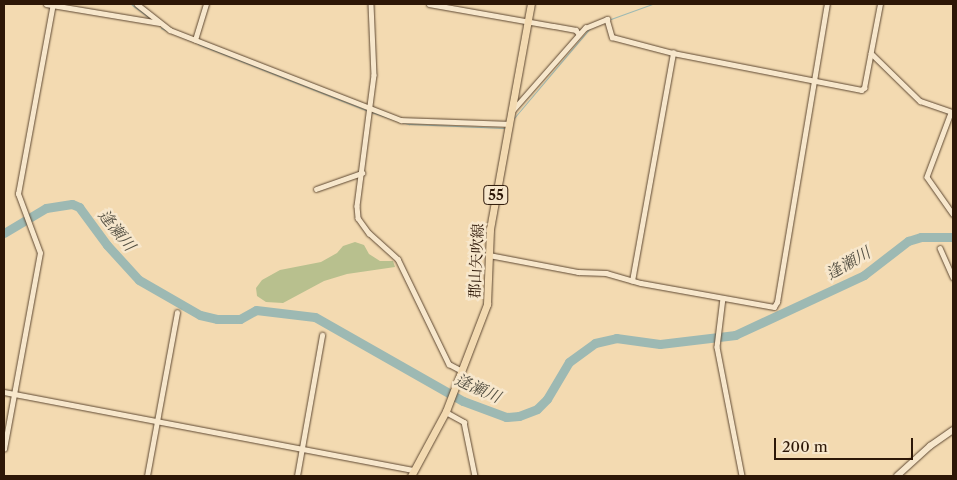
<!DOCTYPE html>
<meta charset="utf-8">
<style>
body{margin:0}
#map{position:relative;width:957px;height:480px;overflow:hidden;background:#f3dab1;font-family:"Libre Caslon Text","Noto Serif JP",serif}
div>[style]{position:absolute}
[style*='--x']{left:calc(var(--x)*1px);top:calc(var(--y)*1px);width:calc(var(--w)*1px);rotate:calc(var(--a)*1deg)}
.green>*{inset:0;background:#b8c08e}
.stream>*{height:1px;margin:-0.5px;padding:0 0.5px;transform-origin:0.5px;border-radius:0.5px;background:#9db9b3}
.river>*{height:9px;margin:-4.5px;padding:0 4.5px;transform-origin:4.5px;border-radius:4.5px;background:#9db9b3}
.roads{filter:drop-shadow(0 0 1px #5e4832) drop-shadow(0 0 1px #5e4832)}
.street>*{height:4.5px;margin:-2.25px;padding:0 2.25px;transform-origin:2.25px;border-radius:2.25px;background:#f7e7cc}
.secondary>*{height:6px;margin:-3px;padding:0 3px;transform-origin:3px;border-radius:3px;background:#f7e7cc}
.primary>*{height:7px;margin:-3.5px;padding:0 3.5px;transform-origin:3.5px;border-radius:3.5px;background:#f3dab1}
span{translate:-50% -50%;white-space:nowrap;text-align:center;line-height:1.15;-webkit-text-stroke:5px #f7e7cc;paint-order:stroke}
.shield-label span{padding:1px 4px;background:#f7e7cc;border:1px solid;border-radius:4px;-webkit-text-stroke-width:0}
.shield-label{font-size:14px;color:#2d1707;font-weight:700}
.street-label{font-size:15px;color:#2d1707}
.water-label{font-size:16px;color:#545043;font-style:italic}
.frame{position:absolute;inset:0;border:5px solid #2d1707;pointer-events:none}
.scale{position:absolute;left:774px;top:438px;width:139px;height:22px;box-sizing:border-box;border:2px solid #2d1707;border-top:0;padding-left:6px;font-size:15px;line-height:18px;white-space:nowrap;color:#2d1707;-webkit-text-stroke:4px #f7e7cc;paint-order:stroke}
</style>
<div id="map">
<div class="green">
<i style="clip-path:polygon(355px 242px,364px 245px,369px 254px,380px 261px,393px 261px,395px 267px,347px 274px,324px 281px,283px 303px,266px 302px,257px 296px,256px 288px,262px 280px,280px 270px,321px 262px,337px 253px,343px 246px)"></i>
</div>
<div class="stream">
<i style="--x:131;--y:4;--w:26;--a:37"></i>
<i style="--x:608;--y:20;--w:47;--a:-20"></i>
<i style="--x:161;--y:28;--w:33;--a:23"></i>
<i style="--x:198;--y:44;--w:183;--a:21.5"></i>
<i style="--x:371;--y:112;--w:40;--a:18"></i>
<i style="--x:409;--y:124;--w:96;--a:2.4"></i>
<i style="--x:514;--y:118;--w:119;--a:-49.8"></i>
</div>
<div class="river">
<i style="--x:4;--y:233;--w:49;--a:-30.8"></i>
<i style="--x:46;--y:208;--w:26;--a:-9"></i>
<i style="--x:72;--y:204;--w:8;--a:23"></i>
<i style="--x:79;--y:207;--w:47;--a:53.6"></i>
<i style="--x:107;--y:245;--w:47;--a:47.6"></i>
<i style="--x:139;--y:280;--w:70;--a:29.8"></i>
<i style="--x:200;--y:315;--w:17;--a:13"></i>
<i style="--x:217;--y:319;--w:23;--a:0"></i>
<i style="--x:240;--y:319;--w:18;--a:-29"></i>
<i style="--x:256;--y:310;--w:59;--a:6.8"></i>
<i style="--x:315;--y:317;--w:170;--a:29.6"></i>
<i style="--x:463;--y:401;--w:46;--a:20.4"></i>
<i style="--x:506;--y:417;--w:13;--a:-4"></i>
<i style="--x:519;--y:416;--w:19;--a:-21"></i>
<i style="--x:537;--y:409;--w:14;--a:-45"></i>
<i style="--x:547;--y:399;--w:43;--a:-59.3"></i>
<i style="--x:569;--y:362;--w:32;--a:-36"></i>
<i style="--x:595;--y:343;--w:22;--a:-13"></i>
<i style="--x:616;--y:338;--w:44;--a:7.8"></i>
<i style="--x:660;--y:344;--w:76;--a:-6.8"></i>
<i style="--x:735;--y:335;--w:142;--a:-24.9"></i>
<i style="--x:864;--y:275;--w:56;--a:-37.7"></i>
<i style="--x:908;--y:241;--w:14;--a:-17"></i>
<i style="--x:921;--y:237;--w:32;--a:0"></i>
</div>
<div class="roads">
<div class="street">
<i style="--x:46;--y:4;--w:115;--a:9.5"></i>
<i style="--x:137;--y:4;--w:42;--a:38.2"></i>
<i style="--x:170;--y:30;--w:248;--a:21.3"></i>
<i style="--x:401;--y:120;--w:108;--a:2.1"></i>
<i style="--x:371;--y:4;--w:71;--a:87.6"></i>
<i style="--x:374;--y:75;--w:132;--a:97.4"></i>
<i style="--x:357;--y:206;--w:12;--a:85"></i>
<i style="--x:358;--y:218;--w:19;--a:54"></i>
<i style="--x:369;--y:233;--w:39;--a:42"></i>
<i style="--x:398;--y:259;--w:117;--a:64.1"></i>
<i style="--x:449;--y:364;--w:15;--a:28"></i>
<i style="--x:429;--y:4;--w:149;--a:10"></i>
<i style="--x:576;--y:30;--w:5;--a:53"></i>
<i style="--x:195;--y:40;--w:38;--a:-73"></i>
<i style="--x:871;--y:53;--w:69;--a:44.4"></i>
<i style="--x:920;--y:101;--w:34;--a:19"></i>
<i style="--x:512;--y:111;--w:111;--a:-48.7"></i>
<i style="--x:585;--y:28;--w:24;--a:-22"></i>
<i style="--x:607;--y:19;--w:19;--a:74"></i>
<i style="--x:612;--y:37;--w:63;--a:14.7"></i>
<i style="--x:673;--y:53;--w:192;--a:11.1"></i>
<i style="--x:861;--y:90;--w:4;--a:-34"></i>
<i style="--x:864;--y:88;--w:86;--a:-79.2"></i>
<i style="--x:951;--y:113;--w:68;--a:110.6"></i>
<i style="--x:927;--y:177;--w:45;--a:54.9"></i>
<i style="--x:316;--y:189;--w:49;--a:-19.2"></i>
<i style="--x:940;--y:248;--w:32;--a:66"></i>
<i style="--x:489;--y:255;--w:91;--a:10.8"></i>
<i style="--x:578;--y:272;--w:28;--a:2"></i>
<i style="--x:606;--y:273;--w:36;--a:16"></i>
<i style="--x:641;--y:283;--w:135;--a:10.2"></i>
<i style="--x:774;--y:307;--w:6;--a:-59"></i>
<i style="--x:777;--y:302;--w:302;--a:-80.5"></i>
<i style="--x:632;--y:281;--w:232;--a:-79.8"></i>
<i style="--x:723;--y:298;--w:49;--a:97"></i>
<i style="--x:717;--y:347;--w:131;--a:79"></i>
<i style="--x:4;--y:392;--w:416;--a:10.8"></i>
<i style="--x:446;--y:412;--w:21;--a:29"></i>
<i style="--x:464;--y:422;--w:55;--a:78.5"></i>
<i style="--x:4;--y:449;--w:199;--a:-79.6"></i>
<i style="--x:40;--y:253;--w:63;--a:-110.4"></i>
<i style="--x:18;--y:194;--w:193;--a:-79.6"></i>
<i style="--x:147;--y:476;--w:166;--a:-79.6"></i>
<i style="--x:297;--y:476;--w:143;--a:-79.9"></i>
</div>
<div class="secondary">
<i style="--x:897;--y:476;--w:45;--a:-42.3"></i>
<i style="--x:930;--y:446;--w:28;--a:-35"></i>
</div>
<div class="primary">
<i style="--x:411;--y:476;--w:74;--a:-61.7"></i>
<i style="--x:446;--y:411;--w:115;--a:-69"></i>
<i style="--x:487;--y:304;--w:75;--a:-87.7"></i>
<i style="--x:490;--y:229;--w:229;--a:-79.7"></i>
</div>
</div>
<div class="shield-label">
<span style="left:496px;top:195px">55</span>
</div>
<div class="street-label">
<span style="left:476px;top:261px;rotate:-87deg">郡山矢吹線</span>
</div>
<div class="water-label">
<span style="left:117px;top:230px;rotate:51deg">逢瀬川</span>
<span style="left:848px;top:263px;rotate:-30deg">逢瀬川</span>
<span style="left:478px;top:388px;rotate:24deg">逢瀬川</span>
</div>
<div class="frame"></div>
<div class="scale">200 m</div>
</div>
